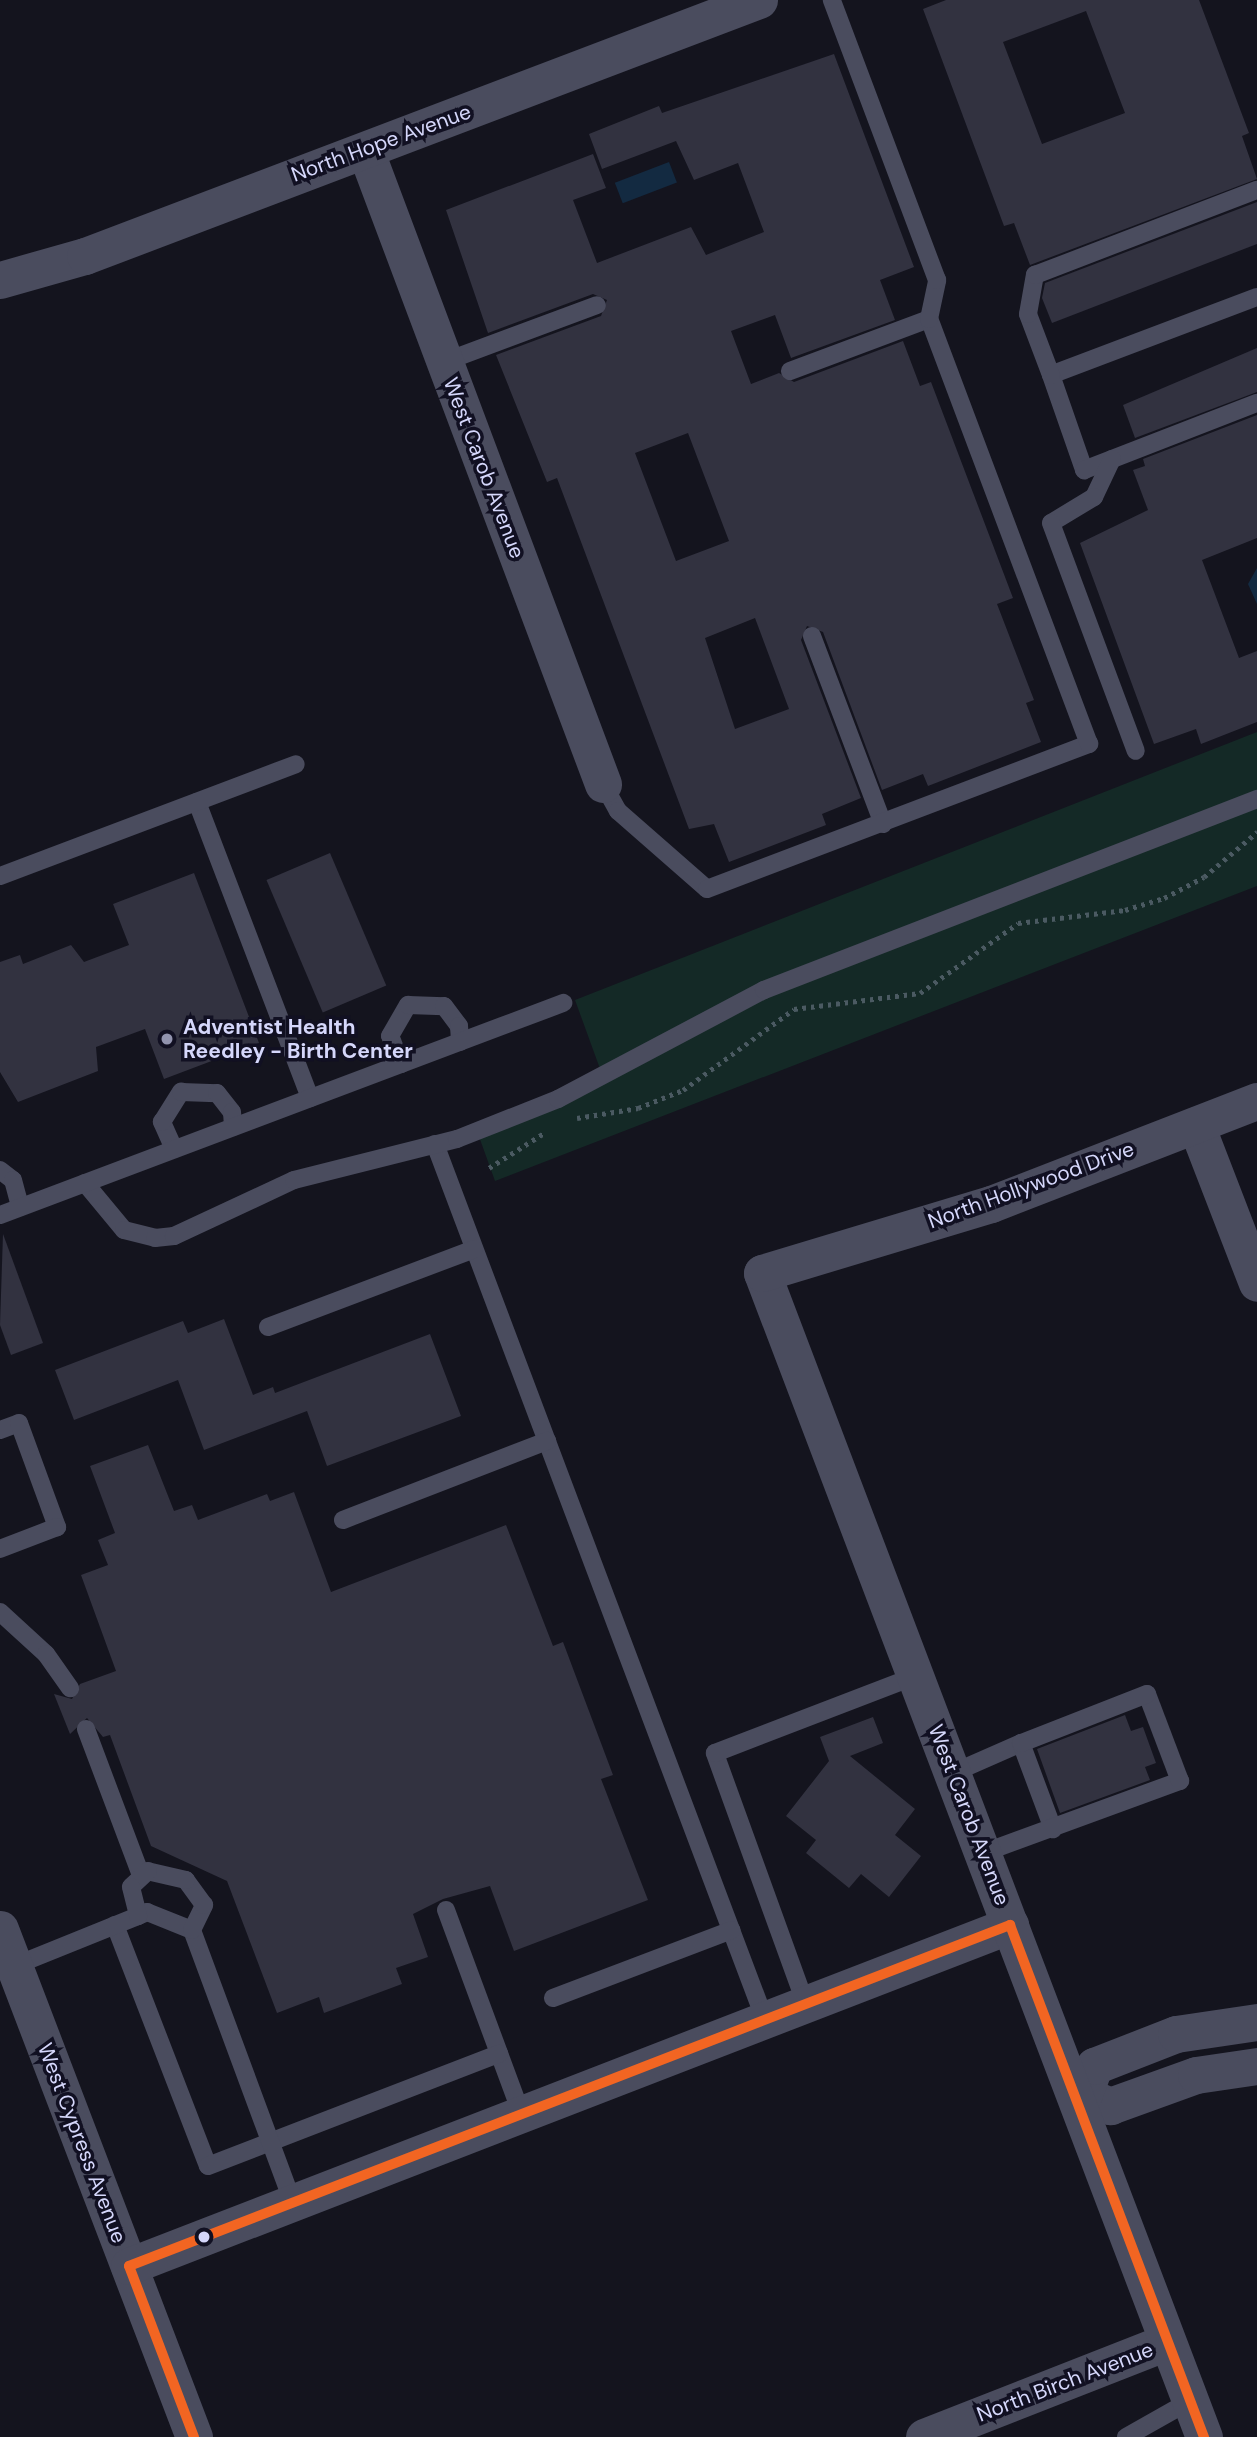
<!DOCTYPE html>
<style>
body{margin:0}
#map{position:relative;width:1257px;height:2437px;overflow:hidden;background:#14141e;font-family:"DM Sans",sans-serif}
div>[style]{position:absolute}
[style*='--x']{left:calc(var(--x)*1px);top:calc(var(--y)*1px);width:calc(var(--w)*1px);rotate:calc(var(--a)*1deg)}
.green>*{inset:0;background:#142926}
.water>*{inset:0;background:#132a41;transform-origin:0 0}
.building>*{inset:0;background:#323240;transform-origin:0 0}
.path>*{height:4.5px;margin-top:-2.25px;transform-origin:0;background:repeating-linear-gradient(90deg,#4b5a62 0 3.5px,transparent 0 8.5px)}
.lane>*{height:18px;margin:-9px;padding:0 9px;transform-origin:9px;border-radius:9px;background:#4a4c5e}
.street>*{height:37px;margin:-18.5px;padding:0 18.5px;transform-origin:18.5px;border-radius:18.5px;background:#4a4c5e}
.bus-1>*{height:10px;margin:-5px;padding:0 5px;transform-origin:5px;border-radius:5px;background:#f26522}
.dots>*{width:19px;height:19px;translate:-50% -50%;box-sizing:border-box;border:4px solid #111022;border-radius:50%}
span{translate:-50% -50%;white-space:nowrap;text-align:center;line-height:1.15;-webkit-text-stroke:7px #111022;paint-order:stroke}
.street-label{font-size:21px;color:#d5d7fb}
.poi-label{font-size:21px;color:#d5d7fb;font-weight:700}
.left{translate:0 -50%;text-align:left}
</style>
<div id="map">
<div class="green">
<i style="clip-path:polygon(1257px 732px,1257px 886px,495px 1181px,477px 1131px,603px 1077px,575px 1000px)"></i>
</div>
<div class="water">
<i style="left:669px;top:162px;width:22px;height:58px;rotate:69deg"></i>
<i style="clip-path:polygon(1257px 568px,1257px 604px,1248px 584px)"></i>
</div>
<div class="building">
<i style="clip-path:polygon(evenodd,946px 0,1199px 0,1249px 133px,1242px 136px,1257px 179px,1030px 265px,1014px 223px,1004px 226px,923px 9px,946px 0,1086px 11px,1125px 113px,1042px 144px,1003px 42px,1086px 11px)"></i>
<i style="clip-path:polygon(evenodd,834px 54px,914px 267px,880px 280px,895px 320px,791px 358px,775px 315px,731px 331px,751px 384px,779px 373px,794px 382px,903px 341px,920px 386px,931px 382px,1013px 598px,997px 604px,1034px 700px,1026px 703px,1041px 742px,928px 786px,923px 774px,882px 790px,823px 632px,807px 626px,801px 640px,861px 798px,822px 814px,826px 825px,729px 862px,714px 824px,689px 829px,557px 478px,547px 482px,496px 355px,601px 316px,607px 300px,593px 294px,488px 333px,446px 210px,593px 154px,606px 188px,573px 200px,597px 263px,691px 227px,706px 255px,764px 232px,738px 163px,694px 180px,676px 141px,602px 169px,589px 134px,659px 106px,662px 113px,834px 54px,688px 433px,729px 541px,676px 561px,635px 453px,688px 433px,834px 54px,755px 618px,789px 709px,735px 729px,705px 638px,755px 618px)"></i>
<i style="clip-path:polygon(1257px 202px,1257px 244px,1052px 323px,1042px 298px,1045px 283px)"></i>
<i style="clip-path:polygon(1257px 348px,1257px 392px,1135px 438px,1123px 405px)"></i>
<i style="clip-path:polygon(1257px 415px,1257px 538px,1202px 560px,1239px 658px,1257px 651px,1257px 722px,1201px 744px,1196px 729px,1154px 744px,1080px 543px,1148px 510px,1133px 470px,1145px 466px,1143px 459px)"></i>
<i style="left:330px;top:853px;width:144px;height:69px;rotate:67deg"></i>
<i style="clip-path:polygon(194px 873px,259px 1043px,164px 1079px,145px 1029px,96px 1047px,98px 1071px,18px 1102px,0 1072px,0 962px,20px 955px,23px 964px,71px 945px,84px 962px,129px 945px,113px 904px)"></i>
<i style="clip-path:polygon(3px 1234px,43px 1343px,11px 1355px,0 1325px)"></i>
<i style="clip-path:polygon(224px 1319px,253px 1395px,273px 1387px,275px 1393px,430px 1334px,461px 1416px,327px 1466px,307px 1411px,204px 1450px,178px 1380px,74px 1420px,55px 1370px,183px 1321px,188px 1333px)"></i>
<i style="clip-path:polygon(148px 1445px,174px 1511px,192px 1505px,198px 1520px,267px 1494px,270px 1501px,294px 1492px,331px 1592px,506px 1525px,553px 1646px,563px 1642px,613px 1775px,601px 1779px,648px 1900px,514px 1951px,490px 1886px,443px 1899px,413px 1914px,428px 1957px,396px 1968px,402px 1984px,324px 2013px,319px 1997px,277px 2013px,227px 1881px,151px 1846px,110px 1735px,103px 1737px,87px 1718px,70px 1734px,54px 1694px,72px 1699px,80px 1684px,116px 1671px,81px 1575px,108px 1565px,98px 1540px,115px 1533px,90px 1466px)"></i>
<i style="clip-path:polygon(1125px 1715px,1131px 1731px,1143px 1727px,1156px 1763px,1145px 1767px,1150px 1780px,1060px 1813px,1037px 1749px)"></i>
<i style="clip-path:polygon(873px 1717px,883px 1743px,850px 1756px,915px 1809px,895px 1835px,921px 1856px,889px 1897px,861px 1874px,849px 1888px,806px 1853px,816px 1840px,786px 1816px,829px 1761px,820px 1737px)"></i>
</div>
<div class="path">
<i style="--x:577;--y:1118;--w:62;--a:-9.3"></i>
<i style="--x:638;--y:1108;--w:48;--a:-21.8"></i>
<i style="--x:683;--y:1090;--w:137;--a:-36.1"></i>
<i style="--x:794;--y:1009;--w:127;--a:-7.2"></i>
<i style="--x:920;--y:993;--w:120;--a:-35.5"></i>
<i style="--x:1018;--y:923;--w:108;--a:-6.9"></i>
<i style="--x:1125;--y:910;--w:41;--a:-17.1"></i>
<i style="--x:1164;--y:898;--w:45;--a:-27.7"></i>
<i style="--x:1204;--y:877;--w:70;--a:-40.3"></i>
<i style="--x:489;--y:1168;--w:65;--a:-32.5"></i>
</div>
<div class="lane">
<i style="--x:1257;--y:297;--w:220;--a:159.3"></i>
<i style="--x:1051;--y:375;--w:101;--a:70.8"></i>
<i style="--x:1084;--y:470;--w:186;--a:-21.2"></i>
<i style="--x:444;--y:362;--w:163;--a:-20.4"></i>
<i style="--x:790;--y:371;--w:148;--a:-20.5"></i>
<i style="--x:1051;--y:375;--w:65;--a:-110.7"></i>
<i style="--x:1028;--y:314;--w:40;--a:-80"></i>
<i style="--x:1035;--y:275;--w:238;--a:-21"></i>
<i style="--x:1112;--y:459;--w:42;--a:115.3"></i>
<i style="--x:1094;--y:497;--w:50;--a:148.8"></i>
<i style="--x:1051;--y:523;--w:243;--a:69.6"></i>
<i style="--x:812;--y:636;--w:201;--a:69.3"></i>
<i style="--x:603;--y:784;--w:31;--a:61"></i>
<i style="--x:618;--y:811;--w:118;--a:41.2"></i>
<i style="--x:707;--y:889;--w:409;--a:-20.8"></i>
<i style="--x:1089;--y:744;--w:454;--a:-110.6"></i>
<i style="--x:929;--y:319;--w:40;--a:-78"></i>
<i style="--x:937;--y:280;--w:299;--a:-110.6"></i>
<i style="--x:197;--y:802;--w:317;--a:69.1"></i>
<i style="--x:0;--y:876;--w:316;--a:-20.7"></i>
<i style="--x:401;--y:1064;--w:30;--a:-111"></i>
<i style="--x:390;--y:1036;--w:36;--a:-60"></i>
<i style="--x:408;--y:1005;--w:36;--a:2"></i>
<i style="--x:444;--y:1006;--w:25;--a:53"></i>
<i style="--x:459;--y:1026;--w:16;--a:86"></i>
<i style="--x:435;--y:1144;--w:936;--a:69.36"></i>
<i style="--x:174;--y:1149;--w:30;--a:-114"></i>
<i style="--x:162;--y:1122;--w:36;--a:-58"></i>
<i style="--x:181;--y:1092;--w:36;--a:2"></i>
<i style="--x:217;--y:1093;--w:24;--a:52"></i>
<i style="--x:232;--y:1112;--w:15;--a:86"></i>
<i style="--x:0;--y:1170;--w:16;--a:38"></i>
<i style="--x:13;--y:1180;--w:28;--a:75"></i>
<i style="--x:85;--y:1183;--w:61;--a:50.3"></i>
<i style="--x:124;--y:1230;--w:32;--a:14"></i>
<i style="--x:155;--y:1238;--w:19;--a:-6"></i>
<i style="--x:174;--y:1236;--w:132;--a:-25"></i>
<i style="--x:294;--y:1180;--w:168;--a:-14.1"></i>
<i style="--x:457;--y:1139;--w:109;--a:-21.6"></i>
<i style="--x:558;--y:1099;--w:233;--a:-27.9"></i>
<i style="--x:764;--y:990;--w:529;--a:-21.18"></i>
<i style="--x:0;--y:1215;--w:602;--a:-20.63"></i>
<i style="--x:268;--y:1327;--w:220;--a:-20.7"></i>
<i style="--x:0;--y:1430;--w:20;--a:-20"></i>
<i style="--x:19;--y:1423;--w:111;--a:69.9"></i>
<i style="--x:57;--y:1527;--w:61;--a:158.9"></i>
<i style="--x:343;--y:1520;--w:219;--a:-21.2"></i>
<i style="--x:0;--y:1612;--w:62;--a:42.4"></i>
<i style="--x:46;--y:1654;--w:42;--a:54.8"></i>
<i style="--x:86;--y:1729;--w:156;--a:69.4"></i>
<i style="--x:953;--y:1773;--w:74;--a:-23.8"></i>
<i style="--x:1021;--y:1743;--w:92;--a:69.6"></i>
<i style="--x:983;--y:1853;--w:210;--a:-20.1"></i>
<i style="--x:1180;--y:1781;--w:93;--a:-110.8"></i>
<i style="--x:1147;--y:1694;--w:135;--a:158.7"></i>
<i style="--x:446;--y:1910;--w:219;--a:69.7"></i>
<i style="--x:115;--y:1925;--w:258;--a:68.9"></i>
<i style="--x:208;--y:2166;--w:312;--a:-21.1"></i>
<i style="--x:192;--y:1930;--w:291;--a:69.7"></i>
<i style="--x:14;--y:1966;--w:134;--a:-22"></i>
<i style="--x:138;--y:1916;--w:10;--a:-24"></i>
<i style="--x:147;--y:1912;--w:48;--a:21.8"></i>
<i style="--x:192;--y:1930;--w:28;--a:-64"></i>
<i style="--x:204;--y:1905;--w:31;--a:-126"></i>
<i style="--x:186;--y:1880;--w:39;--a:-167"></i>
<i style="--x:148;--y:1871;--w:23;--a:137"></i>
<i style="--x:131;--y:1887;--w:30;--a:76"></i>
<i style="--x:553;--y:1998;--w:191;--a:-20.8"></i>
<i style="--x:806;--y:2005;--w:268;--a:-109.9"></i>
<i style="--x:715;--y:1753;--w:215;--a:-21"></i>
<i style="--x:1126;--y:2437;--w:73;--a:-29.4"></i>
</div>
<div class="street">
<i style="--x:366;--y:152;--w:675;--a:69.44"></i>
<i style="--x:0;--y:280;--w:88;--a:-15.8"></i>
<i style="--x:85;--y:256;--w:721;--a:-20.8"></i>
<i style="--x:1196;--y:1125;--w:169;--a:68.9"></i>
<i style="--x:0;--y:1929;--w:544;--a:69.1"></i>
<i style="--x:1084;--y:2094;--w:29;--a:25"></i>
<i style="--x:1110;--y:2106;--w:91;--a:-19.8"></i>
<i style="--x:1196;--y:2075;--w:62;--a:-8.4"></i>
<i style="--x:1076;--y:2097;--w:9;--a:-21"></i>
<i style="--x:1084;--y:2094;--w:30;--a:-70"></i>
<i style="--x:1094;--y:2066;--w:88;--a:-21.3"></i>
<i style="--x:1176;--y:2034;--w:82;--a:-8.4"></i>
<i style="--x:129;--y:2266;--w:945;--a:-21.16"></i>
<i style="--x:924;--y:2437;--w:261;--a:-21.4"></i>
<i style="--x:1204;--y:2437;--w:1245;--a:-110.79"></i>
<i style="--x:762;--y:1273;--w:239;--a:-16.8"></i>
<i style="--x:991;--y:1204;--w:285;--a:-21.2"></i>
</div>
<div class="bus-1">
<i style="--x:194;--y:2437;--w:183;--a:-110.8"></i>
<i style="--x:129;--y:2266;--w:945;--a:-21.16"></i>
<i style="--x:1010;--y:1925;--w:548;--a:69.25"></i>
</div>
<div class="dots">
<i style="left:167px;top:1039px;background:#9193ae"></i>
<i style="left:204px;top:2237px;background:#d5d7fb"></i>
</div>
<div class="street-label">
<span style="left:381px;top:143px;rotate:-20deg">North Hope Avenue</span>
<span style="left:484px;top:468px;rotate:69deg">West Carob Avenue</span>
<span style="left:1031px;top:1185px;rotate:-20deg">North Hollywood Drive</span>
<span style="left:969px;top:1815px;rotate:69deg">West Carob Avenue</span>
<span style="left:82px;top:2143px;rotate:69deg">West Cypress Avenue</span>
<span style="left:1065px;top:2382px;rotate:-21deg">North Birch Avenue</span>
</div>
<div class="poi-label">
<span class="left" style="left:183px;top:1039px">Adventist Health<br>Reedley - Birth Center</span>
</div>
</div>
